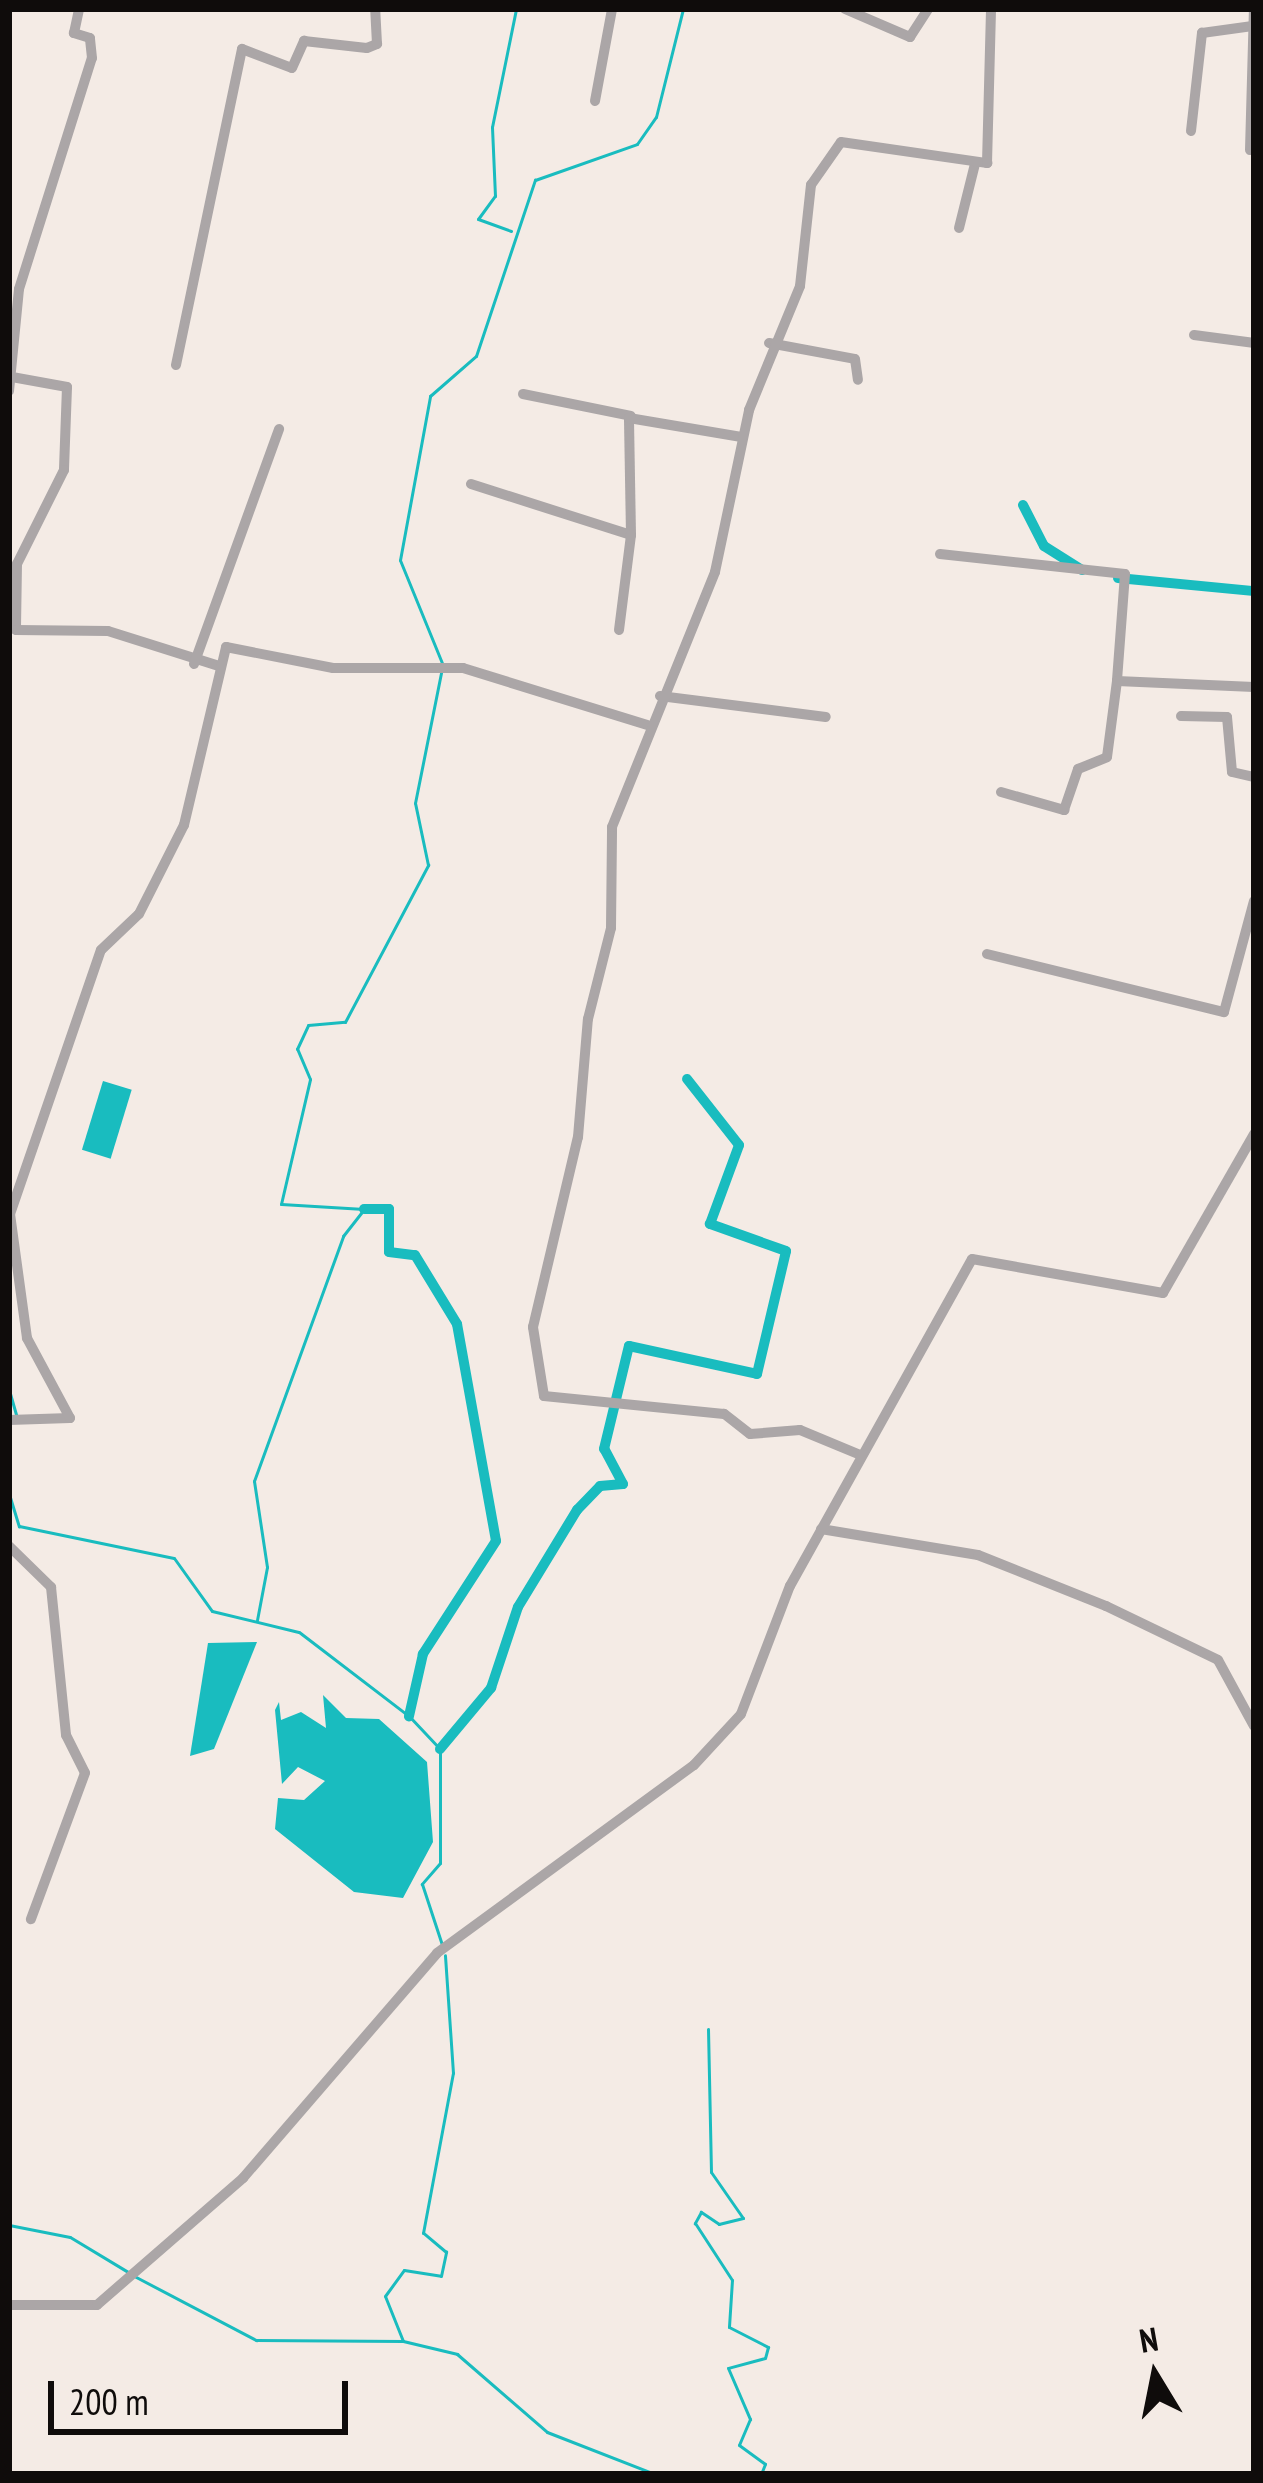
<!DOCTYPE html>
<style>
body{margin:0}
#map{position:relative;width:1263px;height:2483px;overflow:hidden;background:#f4ebe5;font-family:"PT Sans Narrow",sans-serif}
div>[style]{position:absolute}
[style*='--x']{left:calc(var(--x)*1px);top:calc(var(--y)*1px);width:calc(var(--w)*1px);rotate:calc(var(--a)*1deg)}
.water>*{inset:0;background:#19bcbf;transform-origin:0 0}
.stream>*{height:3px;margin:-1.5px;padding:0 1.5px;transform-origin:1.5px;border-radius:1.5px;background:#19bcbf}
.canal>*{height:10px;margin:-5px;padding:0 5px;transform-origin:5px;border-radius:5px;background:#19bcbf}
.minor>*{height:10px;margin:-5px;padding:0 5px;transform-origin:5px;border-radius:5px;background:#aba6a7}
span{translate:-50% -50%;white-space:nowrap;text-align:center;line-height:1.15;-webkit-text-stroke:12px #f4ebe5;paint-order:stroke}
.frame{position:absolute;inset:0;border:12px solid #0f0c0b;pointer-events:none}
.north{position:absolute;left:1095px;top:2315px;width:120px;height:120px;-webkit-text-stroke:9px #f4ebe5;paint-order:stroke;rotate:350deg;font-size:33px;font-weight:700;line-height:48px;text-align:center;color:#0f0c0b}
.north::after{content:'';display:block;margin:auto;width:42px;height:54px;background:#0f0c0b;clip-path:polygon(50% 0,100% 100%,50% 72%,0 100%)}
.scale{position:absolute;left:48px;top:2381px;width:300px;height:54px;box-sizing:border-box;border:6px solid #0f0c0b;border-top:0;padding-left:15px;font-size:36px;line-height:42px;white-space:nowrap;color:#0f0c0b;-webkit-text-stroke:9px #f4ebe5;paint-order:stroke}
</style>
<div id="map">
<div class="water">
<i style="left:103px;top:1081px;width:30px;height:72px;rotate:17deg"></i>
<i style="clip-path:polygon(257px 1642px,214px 1749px,190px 1756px,208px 1643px)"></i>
<i style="clip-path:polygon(323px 1695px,346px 1718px,379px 1719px,427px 1762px,433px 1842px,403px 1898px,354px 1892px,275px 1829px,278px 1798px,304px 1800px,325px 1781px,298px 1767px,282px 1784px,275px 1710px,279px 1702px,281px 1720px,301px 1712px,326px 1728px)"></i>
</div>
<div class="stream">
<i style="--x:511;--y:231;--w:35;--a:-160"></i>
<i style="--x:478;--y:219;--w:29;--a:-54"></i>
<i style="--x:495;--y:196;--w:69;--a:-92.5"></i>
<i style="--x:492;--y:127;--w:120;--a:-78.5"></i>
<i style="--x:442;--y:663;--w:111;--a:-112.2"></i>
<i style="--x:400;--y:560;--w:167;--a:-79.6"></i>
<i style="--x:430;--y:396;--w:61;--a:-41"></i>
<i style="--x:476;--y:356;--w:186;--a:-71.5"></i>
<i style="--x:535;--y:180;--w:108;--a:-19.4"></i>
<i style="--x:637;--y:144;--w:33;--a:-55"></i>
<i style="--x:656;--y:117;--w:111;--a:-76"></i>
<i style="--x:9;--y:1390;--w:26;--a:74"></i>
<i style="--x:9;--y:1494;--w:34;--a:73"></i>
<i style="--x:19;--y:1526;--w:158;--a:11.7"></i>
<i style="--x:174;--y:1558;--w:65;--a:54.4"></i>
<i style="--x:212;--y:1611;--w:89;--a:13.6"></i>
<i style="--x:299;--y:1632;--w:138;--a:37.4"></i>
<i style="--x:409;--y:1716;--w:45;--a:46.8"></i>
<i style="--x:440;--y:1749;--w:114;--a:90"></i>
<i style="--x:440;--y:1863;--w:28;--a:131"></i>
<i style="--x:422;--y:1884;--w:64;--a:71.8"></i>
<i style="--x:257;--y:1620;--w:54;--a:-79.3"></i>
<i style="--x:267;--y:1567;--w:87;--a:-98.6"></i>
<i style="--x:254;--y:1481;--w:261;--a:-70"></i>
<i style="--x:343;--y:1236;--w:34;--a:-52"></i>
<i style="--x:364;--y:1209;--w:83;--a:-176.6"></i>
<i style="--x:281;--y:1204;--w:128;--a:-76.9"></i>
<i style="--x:310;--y:1079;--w:33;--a:-113"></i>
<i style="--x:297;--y:1049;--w:26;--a:-65"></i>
<i style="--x:308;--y:1025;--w:37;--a:-5"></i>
<i style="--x:345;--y:1022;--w:178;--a:-62.1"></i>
<i style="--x:428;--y:865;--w:63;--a:-101.8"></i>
<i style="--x:415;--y:803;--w:133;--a:-78.7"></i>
<i style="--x:708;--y:2029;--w:143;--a:88.8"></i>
<i style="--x:711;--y:2172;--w:56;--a:55.2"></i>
<i style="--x:743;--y:2218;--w:25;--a:166"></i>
<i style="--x:719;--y:2224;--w:22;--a:-146"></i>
<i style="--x:701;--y:2212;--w:13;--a:119"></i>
<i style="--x:695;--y:2223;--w:68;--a:57"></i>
<i style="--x:732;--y:2280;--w:47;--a:93.7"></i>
<i style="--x:729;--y:2327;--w:44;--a:27.1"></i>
<i style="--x:768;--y:2347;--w:11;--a:105"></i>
<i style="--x:765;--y:2358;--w:38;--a:165"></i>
<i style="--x:728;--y:2368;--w:56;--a:66.7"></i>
<i style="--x:750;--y:2419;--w:28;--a:113"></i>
<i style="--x:739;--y:2445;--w:32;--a:36"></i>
<i style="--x:765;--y:2464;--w:11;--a:112"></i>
<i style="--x:9;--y:2225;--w:62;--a:11.1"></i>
<i style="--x:70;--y:2237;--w:68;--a:31.1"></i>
<i style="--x:136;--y:2277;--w:136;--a:27.7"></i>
<i style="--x:256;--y:2340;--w:147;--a:0.4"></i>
<i style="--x:403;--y:2341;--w:56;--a:13.5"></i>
<i style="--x:457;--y:2354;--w:119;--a:40.9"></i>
<i style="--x:547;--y:2432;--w:116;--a:21.3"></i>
<i style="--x:403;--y:2341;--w:48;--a:-111.8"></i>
<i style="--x:385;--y:2296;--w:32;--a:-54"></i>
<i style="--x:404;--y:2270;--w:37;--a:9"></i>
<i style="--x:441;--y:2276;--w:25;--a:-78"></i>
<i style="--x:446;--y:2252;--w:30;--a:-140"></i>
<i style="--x:423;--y:2233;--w:163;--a:-79.4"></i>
<i style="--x:453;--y:2073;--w:118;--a:-93.9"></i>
</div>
<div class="canal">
<i style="--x:1023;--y:505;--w:46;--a:62.9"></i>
<i style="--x:1044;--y:546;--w:45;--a:32.3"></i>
<i style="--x:1118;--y:578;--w:137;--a:5.5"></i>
<i style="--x:364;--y:1209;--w:25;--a:0"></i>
<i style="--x:389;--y:1209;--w:43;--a:90"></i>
<i style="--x:389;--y:1252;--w:26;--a:7"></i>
<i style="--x:415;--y:1255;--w:81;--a:58.7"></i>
<i style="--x:457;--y:1324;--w:220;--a:79.8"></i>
<i style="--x:496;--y:1541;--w:135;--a:122.9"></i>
<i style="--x:423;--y:1654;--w:64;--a:102.7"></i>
<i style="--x:440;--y:1749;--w:80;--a:-50.1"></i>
<i style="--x:491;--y:1688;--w:85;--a:-71.6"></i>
<i style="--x:518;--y:1607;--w:114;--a:-58.7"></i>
<i style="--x:577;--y:1510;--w:33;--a:-46"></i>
<i style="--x:600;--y:1486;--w:23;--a:-5"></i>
<i style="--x:623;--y:1484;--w:40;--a:-118"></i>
<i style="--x:604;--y:1449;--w:106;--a:-76.4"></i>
<i style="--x:629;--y:1346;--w:131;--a:12.3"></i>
<i style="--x:757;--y:1374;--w:126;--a:-76.7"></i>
<i style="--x:786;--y:1251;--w:81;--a:-160.4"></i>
<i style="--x:710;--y:1224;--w:84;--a:-69.8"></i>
<i style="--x:739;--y:1145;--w:84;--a:-128.2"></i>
</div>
<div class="minor">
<i style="--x:845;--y:9;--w:71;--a:23.3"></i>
<i style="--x:910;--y:37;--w:33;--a:-57"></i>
<i style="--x:595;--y:101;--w:94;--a:-79.5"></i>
<i style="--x:1191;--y:131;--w:99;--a:-83.6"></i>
<i style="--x:1202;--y:33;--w:51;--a:-7.8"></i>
<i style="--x:1250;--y:150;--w:141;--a:-88.4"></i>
<i style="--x:959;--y:228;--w:66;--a:-76"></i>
<i style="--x:1194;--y:335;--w:61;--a:7.6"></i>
<i style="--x:769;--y:343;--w:87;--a:10.5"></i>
<i style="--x:855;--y:359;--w:21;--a:82"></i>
<i style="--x:176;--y:365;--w:323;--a:-78.2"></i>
<i style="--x:242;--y:49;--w:53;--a:20.8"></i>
<i style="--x:292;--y:68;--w:30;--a:-66"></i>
<i style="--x:304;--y:41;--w:63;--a:6.3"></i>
<i style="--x:367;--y:48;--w:11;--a:-22"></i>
<i style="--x:377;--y:44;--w:35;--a:-93"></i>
<i style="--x:12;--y:377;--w:56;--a:10.3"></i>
<i style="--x:67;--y:387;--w:83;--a:92.1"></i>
<i style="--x:64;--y:470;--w:105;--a:116.6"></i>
<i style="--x:17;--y:564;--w:66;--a:90.9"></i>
<i style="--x:16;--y:630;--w:92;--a:0.6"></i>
<i style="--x:108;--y:631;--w:116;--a:17.5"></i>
<i style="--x:9;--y:391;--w:102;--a:-84.4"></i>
<i style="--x:19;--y:289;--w:242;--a:-72.5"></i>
<i style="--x:92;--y:58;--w:20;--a:-96"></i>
<i style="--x:90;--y:38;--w:17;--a:-163"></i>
<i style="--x:74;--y:33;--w:25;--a:-78"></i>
<i style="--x:523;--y:394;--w:110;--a:11.5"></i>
<i style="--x:471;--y:484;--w:168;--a:17.7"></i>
<i style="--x:631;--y:535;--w:117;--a:-91"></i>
<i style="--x:629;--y:418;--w:114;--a:9.6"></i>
<i style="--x:940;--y:554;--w:186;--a:6.2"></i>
<i style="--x:1125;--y:574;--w:107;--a:94.3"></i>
<i style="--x:619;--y:630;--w:96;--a:-82.8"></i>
<i style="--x:194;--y:664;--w:250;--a:-70.1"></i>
<i style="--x:660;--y:696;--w:167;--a:7.2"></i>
<i style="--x:1181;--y:716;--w:46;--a:1.2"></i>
<i style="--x:1227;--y:717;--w:55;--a:84.8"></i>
<i style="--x:1232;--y:772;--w:23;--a:13"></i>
<i style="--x:1001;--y:792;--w:66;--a:15.9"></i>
<i style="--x:1064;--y:810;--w:43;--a:-71.1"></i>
<i style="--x:1078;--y:769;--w:31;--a:-22"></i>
<i style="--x:1107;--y:757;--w:77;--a:-82.5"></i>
<i style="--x:1117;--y:681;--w:137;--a:2.5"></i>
<i style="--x:987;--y:954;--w:244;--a:13.8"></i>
<i style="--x:1224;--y:1012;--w:115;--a:-74.9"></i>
<i style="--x:9;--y:1420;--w:61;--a:-1.9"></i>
<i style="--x:70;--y:1418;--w:91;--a:-118.3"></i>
<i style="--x:27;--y:1338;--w:125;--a:-97.8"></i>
<i style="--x:10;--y:1214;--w:279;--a:-71"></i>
<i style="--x:101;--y:950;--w:52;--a:-43.5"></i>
<i style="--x:139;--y:914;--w:100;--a:-63.2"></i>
<i style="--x:184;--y:825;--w:183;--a:-76.7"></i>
<i style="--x:226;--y:647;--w:109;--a:11.1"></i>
<i style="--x:333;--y:668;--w:130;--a:0"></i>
<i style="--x:463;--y:668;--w:193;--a:17.2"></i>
<i style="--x:858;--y:1454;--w:63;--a:-157.5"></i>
<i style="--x:800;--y:1430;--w:50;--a:175.4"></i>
<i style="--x:750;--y:1434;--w:33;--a:-142"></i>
<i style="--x:724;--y:1414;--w:181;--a:-174.3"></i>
<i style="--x:544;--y:1396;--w:70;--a:-99.1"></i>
<i style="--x:533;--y:1327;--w:195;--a:-76.7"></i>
<i style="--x:578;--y:1137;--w:118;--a:-85.2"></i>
<i style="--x:588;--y:1019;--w:94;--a:-75.8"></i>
<i style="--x:611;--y:928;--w:101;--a:-89.4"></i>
<i style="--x:612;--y:827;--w:275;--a:-68"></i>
<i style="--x:715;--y:572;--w:166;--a:-78.1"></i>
<i style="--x:749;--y:410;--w:134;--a:-67.6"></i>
<i style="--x:800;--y:286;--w:102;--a:-83.8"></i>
<i style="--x:811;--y:185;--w:52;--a:-55.1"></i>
<i style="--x:841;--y:142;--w:148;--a:8.2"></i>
<i style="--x:987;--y:163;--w:154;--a:-88.5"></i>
<i style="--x:821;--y:1529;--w:159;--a:9.4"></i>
<i style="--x:978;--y:1555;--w:138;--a:21.7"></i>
<i style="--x:1106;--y:1606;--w:124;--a:25.7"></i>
<i style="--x:1218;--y:1660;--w:75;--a:61.4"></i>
<i style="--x:9;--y:1546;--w:59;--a:44.3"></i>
<i style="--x:51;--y:1587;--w:149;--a:84.2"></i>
<i style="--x:66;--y:1735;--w:42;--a:63.4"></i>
<i style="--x:85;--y:1773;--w:156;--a:110.3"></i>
<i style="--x:9;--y:2305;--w:88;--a:0"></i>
<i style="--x:97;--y:2305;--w:194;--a:-41"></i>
<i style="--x:243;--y:2178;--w:297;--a:-49.2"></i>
<i style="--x:437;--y:1953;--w:318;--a:-36.2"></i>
<i style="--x:694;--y:1765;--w:69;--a:-47.3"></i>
<i style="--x:741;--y:1714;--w:137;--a:-69.1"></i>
<i style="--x:790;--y:1586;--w:374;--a:-60.9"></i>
<i style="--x:972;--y:1259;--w:194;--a:10.1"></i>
<i style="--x:1163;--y:1293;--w:183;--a:-60.2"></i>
</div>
<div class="frame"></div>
<div class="north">N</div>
<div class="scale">200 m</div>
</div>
